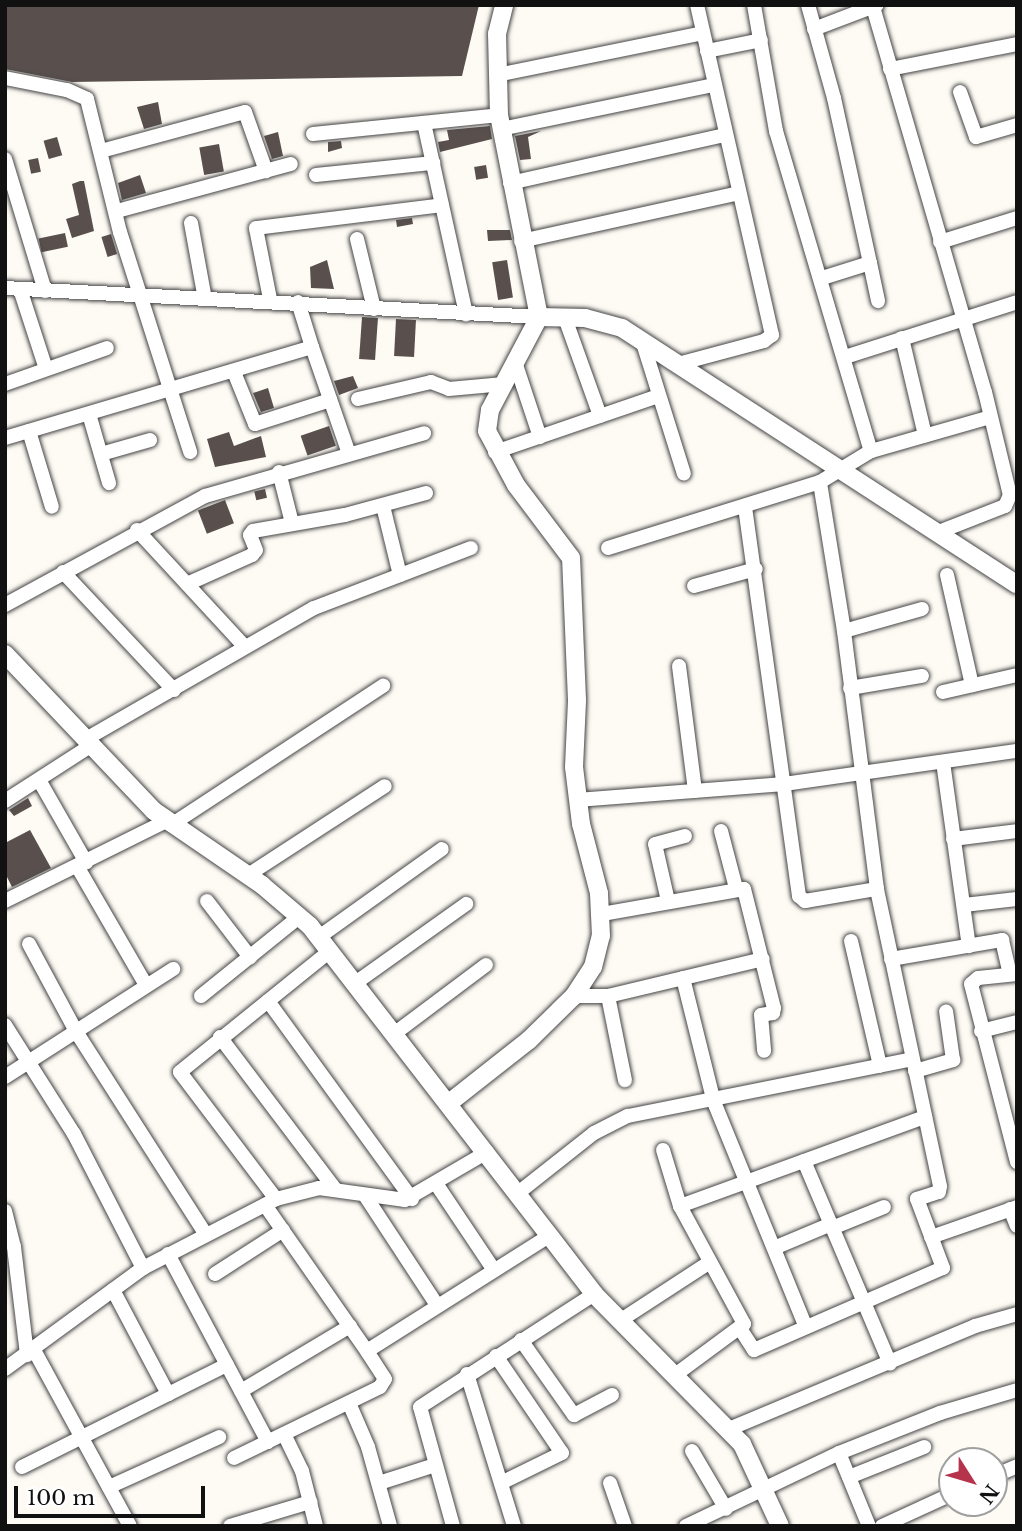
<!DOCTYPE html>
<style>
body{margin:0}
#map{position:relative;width:1022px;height:1531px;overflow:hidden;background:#fefbf5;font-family:"Libre Baskerville",serif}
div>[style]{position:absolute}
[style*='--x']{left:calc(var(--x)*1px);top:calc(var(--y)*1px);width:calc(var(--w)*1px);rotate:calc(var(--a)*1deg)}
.building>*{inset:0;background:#59504e;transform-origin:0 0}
.roads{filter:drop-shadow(0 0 2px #444) drop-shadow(0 0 2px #444)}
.minor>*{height:14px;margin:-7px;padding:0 7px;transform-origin:7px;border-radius:7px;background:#fff}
.tertiary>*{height:18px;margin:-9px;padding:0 9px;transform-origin:9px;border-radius:9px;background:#fff}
span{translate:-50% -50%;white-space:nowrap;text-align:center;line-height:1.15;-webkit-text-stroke:7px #fff;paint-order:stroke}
.frame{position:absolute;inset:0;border:7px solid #111;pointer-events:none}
.north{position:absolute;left:938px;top:1447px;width:70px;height:70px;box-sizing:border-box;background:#fff;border:2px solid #a0a0a0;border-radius:50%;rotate:127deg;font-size:19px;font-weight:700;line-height:28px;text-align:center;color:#111}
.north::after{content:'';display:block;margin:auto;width:24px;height:32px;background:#b6334c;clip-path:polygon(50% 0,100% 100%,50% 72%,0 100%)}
.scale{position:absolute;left:14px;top:1486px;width:191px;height:32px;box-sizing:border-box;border:4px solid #111;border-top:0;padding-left:9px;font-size:21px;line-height:24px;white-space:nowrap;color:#111;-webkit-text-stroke:5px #fff;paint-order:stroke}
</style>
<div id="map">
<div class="building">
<i style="clip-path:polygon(5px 5px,479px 5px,462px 76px,72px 82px,5px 69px)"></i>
<i style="clip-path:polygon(158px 102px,162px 124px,144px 129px,137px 107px)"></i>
<i style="clip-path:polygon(490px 126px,492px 139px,440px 152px,438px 142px,449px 140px,447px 130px)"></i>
<i style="clip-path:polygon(541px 131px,528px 137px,531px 159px,520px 160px,515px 136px)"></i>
<i style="clip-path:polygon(278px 132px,283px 156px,272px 159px,264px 136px)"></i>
<i style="left:57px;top:137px;width:19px;height:14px;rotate:74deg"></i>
<i style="clip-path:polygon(341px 141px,342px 148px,328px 152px,328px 142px)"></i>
<i style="left:219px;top:144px;width:28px;height:20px;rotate:80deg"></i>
<i style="left:38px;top:158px;width:14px;height:10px;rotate:78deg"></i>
<i style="left:486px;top:165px;width:13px;height:12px;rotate:81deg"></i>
<i style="clip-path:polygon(140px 175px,146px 193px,122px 200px,118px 183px)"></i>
<i style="clip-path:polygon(80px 181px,84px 181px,94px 231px,72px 238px,66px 219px,79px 215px,72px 184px)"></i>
<i style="clip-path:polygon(412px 218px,413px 224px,397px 227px,396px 220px)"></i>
<i style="clip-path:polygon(487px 230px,510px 230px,512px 240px,488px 241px)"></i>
<i style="left:65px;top:233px;width:14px;height:27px;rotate:78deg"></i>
<i style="left:111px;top:234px;width:21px;height:10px;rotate:73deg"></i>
<i style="clip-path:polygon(327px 260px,334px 289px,311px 288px,310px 267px)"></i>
<i style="left:507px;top:260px;width:38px;height:15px;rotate:81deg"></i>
<i style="left:362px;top:317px;width:16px;height:42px;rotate:4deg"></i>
<i style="left:396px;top:319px;width:20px;height:37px;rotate:3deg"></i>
<i style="clip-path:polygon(353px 376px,358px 388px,339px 395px,334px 381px)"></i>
<i style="clip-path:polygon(268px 388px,274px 408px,261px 412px,253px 393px)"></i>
<i style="left:329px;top:426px;width:21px;height:30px;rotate:71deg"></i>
<i style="clip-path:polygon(229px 432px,234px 446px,261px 436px,266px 457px,215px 467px,207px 439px)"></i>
<i style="left:265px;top:489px;width:9px;height:11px;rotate:77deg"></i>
<i style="left:225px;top:500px;width:25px;height:29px;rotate:69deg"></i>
<i style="clip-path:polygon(28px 798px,32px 806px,14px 816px,9px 810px)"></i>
<i style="clip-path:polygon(30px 830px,51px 868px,12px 887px,5px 873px,5px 843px)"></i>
</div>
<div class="roads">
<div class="minor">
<i style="--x:754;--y:5;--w:128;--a:80.1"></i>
<i style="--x:776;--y:131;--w:334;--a:73.5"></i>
<i style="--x:808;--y:5;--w:97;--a:74.4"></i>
<i style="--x:834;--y:98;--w:169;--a:77.7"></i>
<i style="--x:870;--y:263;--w:50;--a:162.6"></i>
<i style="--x:873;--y:7;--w:401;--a:73.8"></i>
<i style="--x:985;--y:392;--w:106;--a:76.4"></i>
<i style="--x:1010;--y:495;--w:12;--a:114"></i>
<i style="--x:1005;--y:506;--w:74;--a:158.6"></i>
<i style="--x:814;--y:29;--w:67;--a:-20.9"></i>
<i style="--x:707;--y:51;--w:55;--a:-11.5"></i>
<i style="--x:890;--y:69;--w:129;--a:-11.1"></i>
<i style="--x:497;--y:75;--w:210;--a:-11.5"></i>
<i style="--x:5;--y:78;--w:63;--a:11"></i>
<i style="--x:67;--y:90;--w:22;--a:24"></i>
<i style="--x:87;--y:99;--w:137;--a:76.1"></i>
<i style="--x:120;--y:232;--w:231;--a:72.3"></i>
<i style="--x:960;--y:92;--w:48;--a:70.4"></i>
<i style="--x:976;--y:137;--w:43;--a:-16.3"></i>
<i style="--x:424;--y:123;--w:196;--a:77.6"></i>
<i style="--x:501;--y:129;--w:217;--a:-11.7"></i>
<i style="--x:313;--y:134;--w:187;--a:-5.8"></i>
<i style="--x:101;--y:151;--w:149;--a:-15.2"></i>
<i style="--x:245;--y:112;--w:63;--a:70.4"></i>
<i style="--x:5;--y:159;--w:138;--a:73.1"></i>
<i style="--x:316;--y:175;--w:118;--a:-5.9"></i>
<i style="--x:510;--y:183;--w:220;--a:-12.6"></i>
<i style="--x:117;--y:211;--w:180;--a:-15.1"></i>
<i style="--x:191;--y:223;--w:77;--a:79.6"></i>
<i style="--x:357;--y:239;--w:72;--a:76.3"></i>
<i style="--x:521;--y:241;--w:223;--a:-12.4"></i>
<i style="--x:940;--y:242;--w:81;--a:-17.3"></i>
<i style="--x:870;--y:263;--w:39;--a:78"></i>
<i style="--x:5;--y:288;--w:535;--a:3.11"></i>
<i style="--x:20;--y:289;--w:84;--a:72"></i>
<i style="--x:270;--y:299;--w:72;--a:-101.2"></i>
<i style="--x:256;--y:228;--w:187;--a:-7"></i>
<i style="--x:565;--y:318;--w:104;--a:70.3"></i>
<i style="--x:902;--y:338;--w:100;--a:76.7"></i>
<i style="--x:642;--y:340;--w:140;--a:72.6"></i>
<i style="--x:312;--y:347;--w:113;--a:70.9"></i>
<i style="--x:845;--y:357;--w:181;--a:-17.7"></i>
<i style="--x:678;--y:364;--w:89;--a:-15"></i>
<i style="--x:764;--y:341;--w:10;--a:-37"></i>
<i style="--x:772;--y:335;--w:338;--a:-102.8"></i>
<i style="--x:516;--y:365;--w:76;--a:71.6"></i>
<i style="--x:234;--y:372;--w:56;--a:68"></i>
<i style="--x:255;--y:424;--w:79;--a:-17.7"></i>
<i style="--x:5;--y:384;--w:108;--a:-19.4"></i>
<i style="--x:358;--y:399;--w:75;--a:-13.1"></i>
<i style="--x:431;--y:382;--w:19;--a:21"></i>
<i style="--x:449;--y:389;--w:55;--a:-5.2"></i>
<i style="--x:89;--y:414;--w:72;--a:73.8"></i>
<i style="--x:29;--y:431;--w:79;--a:73.2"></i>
<i style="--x:5;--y:438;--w:320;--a:-16.5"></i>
<i style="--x:312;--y:347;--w:47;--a:-107.3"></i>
<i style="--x:495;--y:452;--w:173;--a:-18.9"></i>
<i style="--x:101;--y:454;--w:51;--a:-15.9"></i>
<i style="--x:279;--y:472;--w:53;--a:75.7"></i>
<i style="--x:383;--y:506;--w:71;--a:76.2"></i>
<i style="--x:745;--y:507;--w:393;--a:82.1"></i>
<i style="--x:799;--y:896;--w:8;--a:40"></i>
<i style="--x:805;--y:901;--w:73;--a:-9.5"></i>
<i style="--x:137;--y:530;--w:159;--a:47.3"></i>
<i style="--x:608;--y:548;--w:222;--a:-17.3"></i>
<i style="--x:820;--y:482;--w:60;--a:-31.3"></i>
<i style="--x:871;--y:451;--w:124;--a:-15.9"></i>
<i style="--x:63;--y:572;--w:162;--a:46.8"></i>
<i style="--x:947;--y:575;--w:113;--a:77.2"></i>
<i style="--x:187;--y:584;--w:71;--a:-24"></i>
<i style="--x:252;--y:555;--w:6;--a:-51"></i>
<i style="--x:256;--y:550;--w:16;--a:-112"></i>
<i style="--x:250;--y:535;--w:5;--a:-53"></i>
<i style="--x:253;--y:531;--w:93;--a:-9.9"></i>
<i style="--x:345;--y:515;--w:84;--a:-15.2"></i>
<i style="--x:694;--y:586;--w:64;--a:-15.3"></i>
<i style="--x:5;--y:605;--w:228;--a:-28.6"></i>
<i style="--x:205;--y:496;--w:228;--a:-16"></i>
<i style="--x:844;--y:631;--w:81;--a:-15.8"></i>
<i style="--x:679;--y:666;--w:126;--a:82.7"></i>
<i style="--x:850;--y:688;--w:73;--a:-9.5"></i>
<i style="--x:943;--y:692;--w:76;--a:-12.9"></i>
<i style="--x:86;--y:739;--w:263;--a:-29.9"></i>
<i style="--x:314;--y:608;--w:168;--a:-20.9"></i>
<i style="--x:943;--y:762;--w:186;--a:82"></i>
<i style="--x:39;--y:780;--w:95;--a:60.2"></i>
<i style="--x:577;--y:800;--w:208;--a:-4.4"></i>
<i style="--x:784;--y:784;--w:235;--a:-8.1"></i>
<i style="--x:5;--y:801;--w:103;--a:-32.8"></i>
<i style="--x:171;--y:825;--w:254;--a:-33.3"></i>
<i style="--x:721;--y:831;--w:59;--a:75.3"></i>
<i style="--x:953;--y:839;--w:64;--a:-7.1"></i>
<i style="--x:77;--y:866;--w:138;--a:59.9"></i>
<i style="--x:248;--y:875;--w:163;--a:-33"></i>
<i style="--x:5;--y:901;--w:180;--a:-26.4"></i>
<i style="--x:207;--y:901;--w:71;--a:52.5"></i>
<i style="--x:668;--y:901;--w:58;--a:-102.8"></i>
<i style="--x:655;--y:844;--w:31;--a:-15"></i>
<i style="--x:964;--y:905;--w:53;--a:-6.5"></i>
<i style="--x:602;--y:914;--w:144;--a:-10"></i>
<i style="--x:744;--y:889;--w:123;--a:75.9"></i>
<i style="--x:774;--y:1008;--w:5;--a:101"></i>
<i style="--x:773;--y:1013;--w:12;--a:171"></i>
<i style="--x:761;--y:1015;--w:36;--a:85"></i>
<i style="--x:319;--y:937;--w:151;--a:-35.6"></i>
<i style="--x:851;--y:941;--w:128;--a:76.9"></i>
<i style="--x:29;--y:944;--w:101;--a:61.7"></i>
<i style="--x:77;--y:1033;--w:237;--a:57.4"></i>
<i style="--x:891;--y:959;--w:113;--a:-9.7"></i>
<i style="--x:1002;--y:940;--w:35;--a:77"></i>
<i style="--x:1017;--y:974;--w:39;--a:174"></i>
<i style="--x:978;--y:978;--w:9;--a:139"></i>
<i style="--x:971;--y:984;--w:184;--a:75.5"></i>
<i style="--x:683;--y:978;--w:128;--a:76"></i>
<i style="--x:714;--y:1102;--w:243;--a:67.8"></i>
<i style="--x:354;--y:984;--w:138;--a:-35.5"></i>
<i style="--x:201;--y:996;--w:127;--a:-38.9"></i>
<i style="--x:574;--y:996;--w:34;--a:0"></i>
<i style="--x:608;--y:996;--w:159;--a:-13.4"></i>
<i style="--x:608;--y:996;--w:86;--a:78.6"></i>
<i style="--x:268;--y:1001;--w:245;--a:54"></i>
<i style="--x:5;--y:1025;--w:129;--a:57.7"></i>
<i style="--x:74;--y:1134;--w:151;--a:62.8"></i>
<i style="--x:981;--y:1031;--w:37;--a:-14"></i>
<i style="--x:394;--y:1034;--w:115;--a:-36.9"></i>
<i style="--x:220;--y:1037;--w:191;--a:52.9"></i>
<i style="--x:915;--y:1071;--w:40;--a:-16"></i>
<i style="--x:953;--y:1060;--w:49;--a:-98.1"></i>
<i style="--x:5;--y:1077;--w:200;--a:-32.7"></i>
<i style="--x:663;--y:1150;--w:59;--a:73.1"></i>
<i style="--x:680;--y:1206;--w:134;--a:61.5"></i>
<i style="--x:744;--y:1324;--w:86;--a:143.5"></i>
<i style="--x:804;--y:1161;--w:220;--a:67"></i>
<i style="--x:437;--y:1185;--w:102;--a:56.2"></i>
<i style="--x:518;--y:1193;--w:97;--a:-38.3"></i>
<i style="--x:594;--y:1133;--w:38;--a:-27"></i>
<i style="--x:628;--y:1116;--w:290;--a:-11.3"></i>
<i style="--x:366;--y:1197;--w:129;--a:56.7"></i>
<i style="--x:276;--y:1199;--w:159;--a:-127.1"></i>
<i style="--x:180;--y:1072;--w:193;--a:-38.9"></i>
<i style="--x:265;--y:1205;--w:178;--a:55.1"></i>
<i style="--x:367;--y:1351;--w:215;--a:-32.3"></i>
<i style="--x:680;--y:1206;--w:261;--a:-20"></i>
<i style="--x:1010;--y:1209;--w:18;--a:68"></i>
<i style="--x:5;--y:1211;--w:37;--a:76"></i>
<i style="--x:14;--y:1247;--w:109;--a:83.1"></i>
<i style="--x:832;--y:1228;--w:56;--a:-22"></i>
<i style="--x:931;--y:1237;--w:91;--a:-19.2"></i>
<i style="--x:774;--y:1248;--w:62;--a:-22.8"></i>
<i style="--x:168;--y:1254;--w:213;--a:62"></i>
<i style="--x:215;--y:1274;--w:81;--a:-32.9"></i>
<i style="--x:113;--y:1290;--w:118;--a:62.1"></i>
<i style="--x:621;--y:1320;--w:106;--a:-33.1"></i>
<i style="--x:741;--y:1330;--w:24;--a:57"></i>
<i style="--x:754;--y:1350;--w:206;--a:-23.5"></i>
<i style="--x:943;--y:1268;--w:74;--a:-110.6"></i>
<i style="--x:917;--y:1199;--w:23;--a:-18"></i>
<i style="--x:939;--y:1192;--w:6;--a:-81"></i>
<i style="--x:940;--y:1186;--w:304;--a:-102"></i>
<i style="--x:877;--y:889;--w:260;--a:-97.3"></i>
<i style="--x:844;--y:631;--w:151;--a:-99.2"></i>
<i style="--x:521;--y:1340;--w:92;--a:54.8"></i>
<i style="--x:574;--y:1415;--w:43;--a:-27.8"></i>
<i style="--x:34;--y:1350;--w:200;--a:61.4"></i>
<i style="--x:496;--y:1356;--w:117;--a:55.8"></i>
<i style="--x:562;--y:1453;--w:68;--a:153.8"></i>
<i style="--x:5;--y:1369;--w:171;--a:-36.2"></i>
<i style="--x:143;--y:1268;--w:150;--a:-27.4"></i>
<i style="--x:276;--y:1199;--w:44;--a:-14.3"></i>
<i style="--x:319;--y:1188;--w:87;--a:7.9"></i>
<i style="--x:405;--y:1200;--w:95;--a:-30.3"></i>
<i style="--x:467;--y:1374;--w:159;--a:72.8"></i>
<i style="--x:241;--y:1391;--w:127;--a:-30.8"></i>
<i style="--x:349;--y:1403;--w:48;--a:66.6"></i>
<i style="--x:368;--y:1447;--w:82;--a:74.4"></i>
<i style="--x:729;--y:1429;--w:267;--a:-22.7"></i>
<i style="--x:975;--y:1326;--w:44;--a:-15.9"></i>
<i style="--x:284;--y:1434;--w:41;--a:64.1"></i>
<i style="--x:302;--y:1471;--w:57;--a:75.7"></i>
<i style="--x:692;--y:1451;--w:67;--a:59.6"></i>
<i style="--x:839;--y:1453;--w:79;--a:67.7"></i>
<i style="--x:234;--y:1458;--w:162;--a:-25.9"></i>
<i style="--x:380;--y:1387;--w:9;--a:-58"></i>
<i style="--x:385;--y:1379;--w:33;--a:-123"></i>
<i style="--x:22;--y:1467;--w:229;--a:-26.5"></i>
<i style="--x:994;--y:1476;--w:25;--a:-23"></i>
<i style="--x:849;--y:1477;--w:81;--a:-21.8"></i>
<i style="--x:379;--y:1483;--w:59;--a:-17.8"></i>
<i style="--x:610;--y:1483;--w:46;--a:70.8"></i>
<i style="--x:109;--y:1487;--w:121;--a:-24.4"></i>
<i style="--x:230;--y:1526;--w:84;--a:-16.7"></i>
<i style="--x:453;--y:1526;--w:123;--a:-105.5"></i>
<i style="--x:420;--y:1407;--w:207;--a:-33"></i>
<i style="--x:686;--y:1526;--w:170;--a:-25.5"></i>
<i style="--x:839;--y:1453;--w:109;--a:-21.6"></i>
<i style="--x:940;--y:1413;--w:80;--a:-16.6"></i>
<i style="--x:882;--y:1526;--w:77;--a:-24.6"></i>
</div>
<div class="tertiary">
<i style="--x:539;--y:317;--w:46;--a:1.2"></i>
<i style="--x:585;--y:318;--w:38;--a:15"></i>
<i style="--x:622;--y:328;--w:471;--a:33"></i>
<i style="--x:5;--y:654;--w:216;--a:46.5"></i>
<i style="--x:154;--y:811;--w:131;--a:34.4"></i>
<i style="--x:262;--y:885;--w:63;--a:40.5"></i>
<i style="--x:310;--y:926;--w:465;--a:52.3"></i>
<i style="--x:594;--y:1294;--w:211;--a:45.4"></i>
<i style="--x:742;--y:1444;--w:90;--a:65.1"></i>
<i style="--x:449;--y:1103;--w:102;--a:-38.2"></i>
<i style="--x:529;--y:1040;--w:63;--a:-44.4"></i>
<i style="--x:574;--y:996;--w:35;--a:-57"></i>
<i style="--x:593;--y:967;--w:32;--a:-76"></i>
<i style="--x:601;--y:936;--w:43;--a:-92.7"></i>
<i style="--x:599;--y:893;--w:71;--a:-104.6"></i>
<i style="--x:581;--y:824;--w:57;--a:-97"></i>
<i style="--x:574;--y:767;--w:67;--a:-87.4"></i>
<i style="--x:577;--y:700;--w:142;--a:-92.4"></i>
<i style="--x:571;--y:558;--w:91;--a:-127"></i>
<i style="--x:516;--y:485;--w:61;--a:-118.2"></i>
<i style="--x:487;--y:431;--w:21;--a:-82"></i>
<i style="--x:490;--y:410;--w:105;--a:-62.2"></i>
<i style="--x:539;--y:317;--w:206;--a:-101.2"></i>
<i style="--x:499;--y:115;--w:81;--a:-91.4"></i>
<i style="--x:497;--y:34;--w:30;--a:-76"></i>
</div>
</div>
<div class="frame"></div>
<div class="north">N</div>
<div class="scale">100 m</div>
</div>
